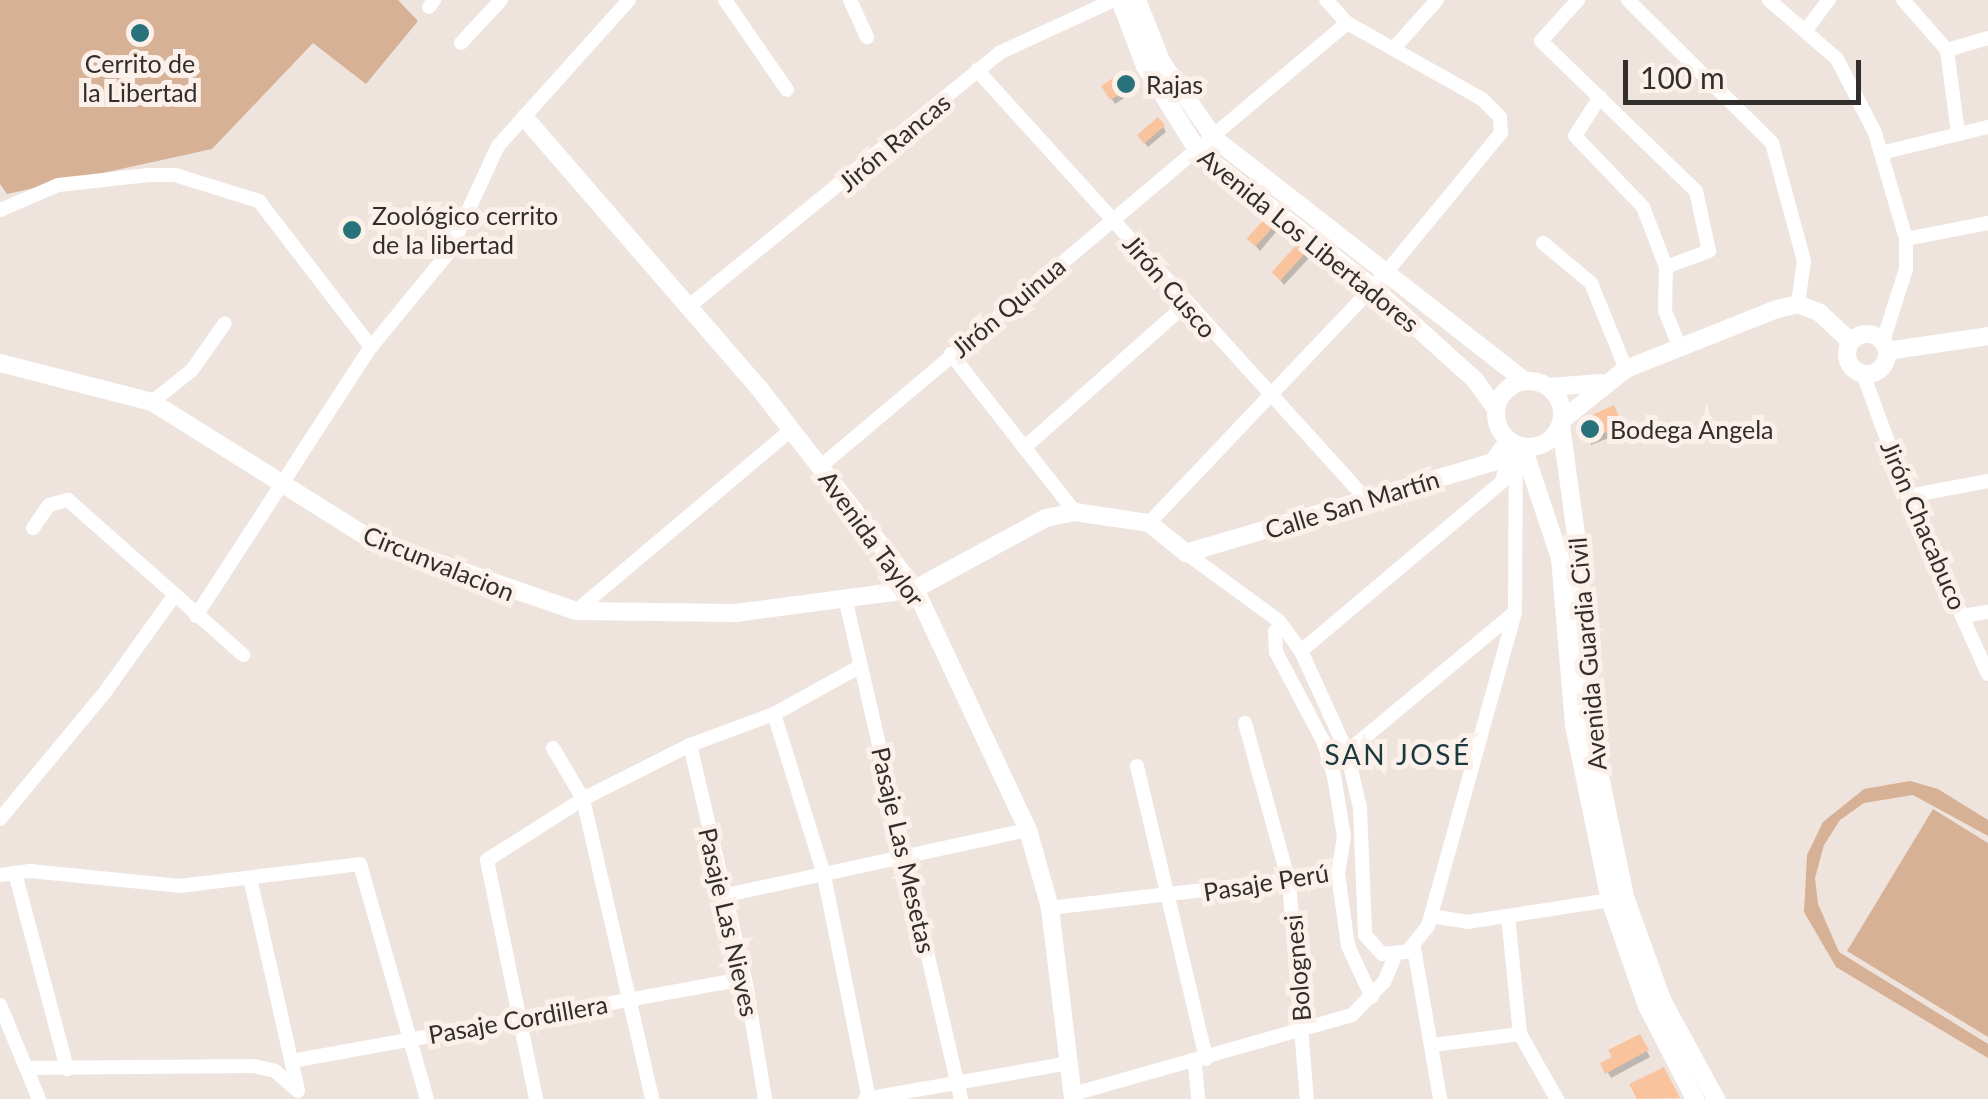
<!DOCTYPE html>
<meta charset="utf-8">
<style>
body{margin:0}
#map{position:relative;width:1988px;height:1099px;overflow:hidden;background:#eee4dd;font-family:Lato,sans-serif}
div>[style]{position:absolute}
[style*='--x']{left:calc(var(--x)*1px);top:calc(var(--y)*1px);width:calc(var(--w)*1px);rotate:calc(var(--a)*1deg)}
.green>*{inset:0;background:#d6b195}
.shadow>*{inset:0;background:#0003;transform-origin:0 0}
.building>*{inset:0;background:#f9c49d;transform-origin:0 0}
.minor>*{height:14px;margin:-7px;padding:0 7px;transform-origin:7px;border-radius:7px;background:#fff}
.tertiary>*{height:18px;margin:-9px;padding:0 9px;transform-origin:9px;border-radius:9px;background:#fff}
.tertiary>.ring{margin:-9px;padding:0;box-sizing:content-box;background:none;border:18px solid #fff;border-radius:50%}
.dots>*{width:28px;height:28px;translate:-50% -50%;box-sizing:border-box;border:5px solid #fcf1ea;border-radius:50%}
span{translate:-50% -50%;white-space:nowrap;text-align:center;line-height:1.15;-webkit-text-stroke:10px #fcf1ea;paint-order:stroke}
.poi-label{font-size:25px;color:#322e2c}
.left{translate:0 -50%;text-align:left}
.street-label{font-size:25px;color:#322e2c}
.neighbourhood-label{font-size:28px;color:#193b3f;letter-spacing:2.5px}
.scale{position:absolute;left:1623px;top:60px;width:238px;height:45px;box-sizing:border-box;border:5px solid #322e2c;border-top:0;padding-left:12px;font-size:30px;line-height:35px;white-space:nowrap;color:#322e2c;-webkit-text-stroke:8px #fcf1ea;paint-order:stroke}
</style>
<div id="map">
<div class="green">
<i style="clip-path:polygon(0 0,398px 0,418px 21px,366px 84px,313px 43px,212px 149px,7px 194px,0 184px)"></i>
<i style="clip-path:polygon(1910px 781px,1938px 789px,1988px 820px,1988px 836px,1913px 795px,1864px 803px,1840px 820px,1824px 845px,1815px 878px,1818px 904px,1839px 952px,1988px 1044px,1988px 1058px,1836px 967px,1804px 912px,1807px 855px,1823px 822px,1864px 789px)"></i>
<i style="clip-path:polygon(1933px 809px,1988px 843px,1988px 1037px,1847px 951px)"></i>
</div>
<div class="shadow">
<i style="left:1126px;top:73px;width:20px;height:26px;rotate:57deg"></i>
<i style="clip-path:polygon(1163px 126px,1166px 132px,1148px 147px,1139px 135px)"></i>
<i style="clip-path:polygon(1273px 226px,1276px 232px,1260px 251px,1250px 239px)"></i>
<i style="clip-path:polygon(1306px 252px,1309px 258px,1284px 285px,1274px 273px)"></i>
<i style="clip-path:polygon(1617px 414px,1624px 432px,1591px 445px,1590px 419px)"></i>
<i style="clip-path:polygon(1639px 1037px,1650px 1057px,1611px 1078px,1603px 1064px)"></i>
</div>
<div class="building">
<i style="left:1127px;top:69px;width:17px;height:31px;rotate:57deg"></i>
<i style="left:1158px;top:117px;width:11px;height:28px;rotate:49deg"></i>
<i style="left:1266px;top:217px;width:12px;height:29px;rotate:42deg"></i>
<i style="left:1299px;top:242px;width:12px;height:41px;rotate:42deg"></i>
<i style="clip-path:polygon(1614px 405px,1623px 426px,1586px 440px,1588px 417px)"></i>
<i style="clip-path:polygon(1640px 1034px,1649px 1050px,1605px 1074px,1600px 1063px,1612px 1057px,1608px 1050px)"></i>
<i style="clip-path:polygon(1664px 1067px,1680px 1098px,1637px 1099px,1629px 1084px)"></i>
</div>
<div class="minor">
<i style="--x:725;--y:0;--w:109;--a:55.4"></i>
<i style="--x:850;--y:0;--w:41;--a:65.3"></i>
<i style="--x:1578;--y:0;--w:55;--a:132.1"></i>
<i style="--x:1541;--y:41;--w:216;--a:44.1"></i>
<i style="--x:1696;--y:191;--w:61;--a:77.8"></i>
<i style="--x:1709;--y:251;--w:46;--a:159.6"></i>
<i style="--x:1628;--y:0;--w:203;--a:44.8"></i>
<i style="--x:1772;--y:143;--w:122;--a:74.8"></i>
<i style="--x:1804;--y:261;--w:43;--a:97.9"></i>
<i style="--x:1769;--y:0;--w:90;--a:40.9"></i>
<i style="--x:1837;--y:59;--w:83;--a:62.8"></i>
<i style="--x:1875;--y:133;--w:110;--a:73.7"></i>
<i style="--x:1906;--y:239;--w:30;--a:90"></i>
<i style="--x:1906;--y:269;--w:76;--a:107.7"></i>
<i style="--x:1903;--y:0;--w:67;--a:48.7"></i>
<i style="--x:1947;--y:50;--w:85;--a:82.5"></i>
<i style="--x:429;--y:7;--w:9;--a:-54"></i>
<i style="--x:1806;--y:30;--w:38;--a:-53"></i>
<i style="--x:461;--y:43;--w:59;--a:-47.1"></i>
<i style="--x:1395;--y:47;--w:63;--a:-48.2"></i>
<i style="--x:1947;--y:50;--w:43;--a:-16.3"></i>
<i style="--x:977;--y:70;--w:579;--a:47.8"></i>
<i style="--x:1600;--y:97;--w:46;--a:122.7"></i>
<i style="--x:1575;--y:136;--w:98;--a:46.2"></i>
<i style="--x:1643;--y:207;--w:64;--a:69"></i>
<i style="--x:1666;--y:267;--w:44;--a:91.3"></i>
<i style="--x:1665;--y:311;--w:37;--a:68"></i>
<i style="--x:1881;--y:153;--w:110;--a:-13.7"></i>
<i style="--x:0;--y:210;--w:63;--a:-23.3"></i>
<i style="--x:58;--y:185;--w:91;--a:-6.3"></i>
<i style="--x:148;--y:175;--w:27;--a:0"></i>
<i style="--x:175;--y:175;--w:88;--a:17.2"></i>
<i style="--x:259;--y:201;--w:184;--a:52.5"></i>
<i style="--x:1906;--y:239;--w:84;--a:-11"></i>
<i style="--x:1543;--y:243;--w:62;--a:39.8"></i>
<i style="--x:1591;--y:283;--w:93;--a:67.9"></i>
<i style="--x:688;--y:307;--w:404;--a:-39.2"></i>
<i style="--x:1001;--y:52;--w:124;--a:-24.7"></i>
<i style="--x:951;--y:354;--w:201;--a:51.9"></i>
<i style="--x:1863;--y:374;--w:130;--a:69.8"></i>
<i style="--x:1908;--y:496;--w:195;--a:65.8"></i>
<i style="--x:152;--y:402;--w:51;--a:-38.7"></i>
<i style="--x:192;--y:370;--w:57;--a:-54.9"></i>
<i style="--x:1024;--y:448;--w:214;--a:-41.6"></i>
<i style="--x:821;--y:466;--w:688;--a:-40.1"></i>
<i style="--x:1908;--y:496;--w:81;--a:-10.6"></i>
<i style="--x:1149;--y:523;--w:343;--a:-46.5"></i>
<i style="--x:1385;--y:274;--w:183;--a:-50.6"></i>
<i style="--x:1501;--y:133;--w:16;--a:-94"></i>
<i style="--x:1500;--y:117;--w:25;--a:-135"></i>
<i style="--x:1482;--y:99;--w:155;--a:-150.6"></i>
<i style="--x:1347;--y:23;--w:31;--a:-132"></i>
<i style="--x:33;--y:528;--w:28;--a:-55"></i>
<i style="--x:49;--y:505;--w:20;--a:-15"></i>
<i style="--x:68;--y:500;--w:234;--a:41.5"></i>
<i style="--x:1186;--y:553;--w:115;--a:36.2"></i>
<i style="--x:1279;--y:621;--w:37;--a:54"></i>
<i style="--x:1301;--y:651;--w:111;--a:65.5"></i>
<i style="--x:1347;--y:752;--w:57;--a:76.9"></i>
<i style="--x:1360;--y:808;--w:127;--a:87.7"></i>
<i style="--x:1365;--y:935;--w:25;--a:48"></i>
<i style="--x:1382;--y:954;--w:25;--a:-5"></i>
<i style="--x:1407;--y:952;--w:33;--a:-51"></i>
<i style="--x:1428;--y:926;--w:326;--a:-74.5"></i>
<i style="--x:1515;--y:612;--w:167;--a:-89.7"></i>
<i style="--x:846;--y:602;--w:510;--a:76.97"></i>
<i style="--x:576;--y:611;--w:282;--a:-40.1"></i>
<i style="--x:196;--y:616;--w:321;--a:-57"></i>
<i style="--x:371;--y:347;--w:123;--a:-50.6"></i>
<i style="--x:449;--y:252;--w:117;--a:-65.2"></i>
<i style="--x:498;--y:146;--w:196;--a:-48.1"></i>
<i style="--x:1962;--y:616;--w:26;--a:-9"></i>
<i style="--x:1301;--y:651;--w:263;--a:-40.1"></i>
<i style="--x:1502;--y:482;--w:35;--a:-77"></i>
<i style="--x:774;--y:714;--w:164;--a:72.7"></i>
<i style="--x:823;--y:871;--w:233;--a:78.6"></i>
<i style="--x:1245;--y:723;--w:165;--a:74.5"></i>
<i style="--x:1289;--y:882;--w:218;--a:85.3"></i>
<i style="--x:690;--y:745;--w:240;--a:76.8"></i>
<i style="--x:745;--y:979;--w:122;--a:80.5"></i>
<i style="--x:553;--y:748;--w:59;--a:59.5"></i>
<i style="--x:583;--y:799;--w:308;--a:77"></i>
<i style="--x:1347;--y:752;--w:217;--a:-39.8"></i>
<i style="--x:1137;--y:766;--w:301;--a:76.7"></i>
<i style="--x:0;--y:819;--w:165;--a:-50.4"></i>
<i style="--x:105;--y:692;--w:118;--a:-54.3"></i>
<i style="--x:15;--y:873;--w:203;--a:75.1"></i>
<i style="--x:1338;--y:874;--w:73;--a:82.1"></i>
<i style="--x:1348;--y:946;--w:56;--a:64.8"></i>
<i style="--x:0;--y:875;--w:30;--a:-8"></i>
<i style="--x:30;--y:871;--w:150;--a:5.7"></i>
<i style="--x:179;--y:886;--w:182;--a:-6.9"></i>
<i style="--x:360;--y:864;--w:244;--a:74.1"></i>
<i style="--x:251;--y:882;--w:214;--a:77.3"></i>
<i style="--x:722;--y:896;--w:313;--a:-12.2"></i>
<i style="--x:1050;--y:908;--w:290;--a:-6.7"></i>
<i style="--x:1338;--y:874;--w:37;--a:-81"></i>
<i style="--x:1344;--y:837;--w:62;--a:-99.3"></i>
<i style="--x:1334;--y:776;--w:37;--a:-107"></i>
<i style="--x:1323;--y:741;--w:101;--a:-117.8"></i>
<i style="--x:1276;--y:652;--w:20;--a:-93"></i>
<i style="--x:1275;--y:632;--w:10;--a:-53"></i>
<i style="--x:1431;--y:916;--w:36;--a:9"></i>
<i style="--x:1467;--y:922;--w:152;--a:-8.7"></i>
<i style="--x:1508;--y:916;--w:119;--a:84.2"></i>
<i style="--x:1520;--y:1034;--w:75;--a:60.4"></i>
<i style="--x:1414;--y:948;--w:153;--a:80.2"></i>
<i style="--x:0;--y:1005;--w:102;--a:67.5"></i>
<i style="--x:1432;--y:1045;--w:89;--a:-7.1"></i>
<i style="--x:292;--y:1061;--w:460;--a:-10.3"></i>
<i style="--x:1195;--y:1063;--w:36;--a:85"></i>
<i style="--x:26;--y:1068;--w:228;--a:-0.5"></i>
<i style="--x:254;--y:1066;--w:22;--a:13"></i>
<i style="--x:275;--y:1071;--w:30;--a:41"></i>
<i style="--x:1073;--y:1094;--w:290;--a:-15.8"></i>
<i style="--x:1352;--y:1015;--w:46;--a:-45.9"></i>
<i style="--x:1384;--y:982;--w:28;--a:-67"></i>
<i style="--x:536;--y:1099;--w:244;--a:-101.6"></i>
<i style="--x:487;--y:860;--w:114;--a:-32.4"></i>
<i style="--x:583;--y:799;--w:120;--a:-26.8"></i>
<i style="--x:690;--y:745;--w:90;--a:-20.3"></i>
<i style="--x:774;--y:714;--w:99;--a:-28.9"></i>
<i style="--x:865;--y:1099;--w:208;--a:-10"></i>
</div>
<div class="tertiary">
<i style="--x:1120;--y:0;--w:71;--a:69.3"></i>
<i style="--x:1145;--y:66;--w:100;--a:58.1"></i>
<i style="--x:1198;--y:151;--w:221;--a:38"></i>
<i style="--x:1372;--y:287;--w:139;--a:42.1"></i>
<i style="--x:1475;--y:380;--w:36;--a:54"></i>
<i style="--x:1137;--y:0;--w:66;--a:68.5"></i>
<i style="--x:1161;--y:61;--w:95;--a:55.3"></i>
<i style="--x:1215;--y:139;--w:393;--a:38"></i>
<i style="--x:525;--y:118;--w:362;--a:49.1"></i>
<i style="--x:762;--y:392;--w:249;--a:52.2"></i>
<i style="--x:915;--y:589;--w:266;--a:64.9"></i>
<i style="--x:1028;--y:830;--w:81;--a:74.2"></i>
<i style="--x:1050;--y:908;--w:192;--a:83.1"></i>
<i class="ring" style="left:1847px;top:334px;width:22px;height:22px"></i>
<i style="--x:1887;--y:351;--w:102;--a:-8.4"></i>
<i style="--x:0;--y:363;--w:157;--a:14.4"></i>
<i style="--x:152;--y:402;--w:260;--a:32.1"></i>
<i style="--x:372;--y:540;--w:216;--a:19.2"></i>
<i style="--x:576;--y:611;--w:160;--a:0.7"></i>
<i style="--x:736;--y:613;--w:181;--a:-7.6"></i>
<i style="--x:915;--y:589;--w:149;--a:-28.5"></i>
<i style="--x:1046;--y:518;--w:30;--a:-12"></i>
<i style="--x:1075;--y:512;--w:75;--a:8.5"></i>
<i style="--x:1149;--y:523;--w:48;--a:39"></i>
<i style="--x:1186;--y:553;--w:320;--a:-16.5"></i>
<i style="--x:1493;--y:462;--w:26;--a:-54"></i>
<i class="ring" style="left:1496px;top:381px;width:48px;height:48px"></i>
<i style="--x:1549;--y:387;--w:52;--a:-4.4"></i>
<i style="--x:1562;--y:420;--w:82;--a:-38.6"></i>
<i style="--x:1626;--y:369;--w:162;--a:-21.7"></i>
<i style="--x:1777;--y:309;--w:22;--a:-13"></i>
<i style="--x:1798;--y:304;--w:24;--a:22"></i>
<i style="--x:1820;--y:313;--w:42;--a:43.1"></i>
<i style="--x:1561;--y:426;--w:130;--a:82.1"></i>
<i style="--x:1579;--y:555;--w:169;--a:86.6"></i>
<i style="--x:1589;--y:724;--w:177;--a:78.2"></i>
<i style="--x:1625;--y:897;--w:109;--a:70.2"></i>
<i style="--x:1662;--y:1000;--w:113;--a:61.4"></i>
<i style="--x:1523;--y:447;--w:117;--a:71.6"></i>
<i style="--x:1560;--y:558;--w:168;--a:85.2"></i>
<i style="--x:1574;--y:725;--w:179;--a:78.4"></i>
<i style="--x:1610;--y:900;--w:112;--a:70.8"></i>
<i style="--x:1647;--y:1006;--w:105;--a:62.7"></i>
</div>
<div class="dots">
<i style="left:140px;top:33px;background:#28727a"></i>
<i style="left:1126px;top:84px;background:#28727a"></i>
<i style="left:352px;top:230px;background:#28727a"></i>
<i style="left:1590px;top:429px;background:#28727a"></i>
</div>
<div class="poi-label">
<span style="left:140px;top:78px">Cerrito de<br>la Libertad</span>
<span class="left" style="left:1146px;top:84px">Rajas</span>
<span class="left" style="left:372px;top:230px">Zoológico cerrito<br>de la libertad</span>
<span class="left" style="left:1610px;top:429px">Bodega Angela</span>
</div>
<div class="street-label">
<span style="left:894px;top:142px;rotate:-40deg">Jirón Rancas</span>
<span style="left:1309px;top:240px;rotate:39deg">Avenida Los Libertadores</span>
<span style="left:1170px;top:286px;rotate:49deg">Jirón Cusco</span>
<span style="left:1008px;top:307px;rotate:-40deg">Jirón Quinua</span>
<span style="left:1352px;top:504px;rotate:-17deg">Calle San Martín</span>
<span style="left:1924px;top:525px;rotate:67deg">Jirón Chacabuco</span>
<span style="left:872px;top:538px;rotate:54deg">Avenida Taylor</span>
<span style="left:439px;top:563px;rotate:22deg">Circunvalacion</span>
<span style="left:1587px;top:654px;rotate:-95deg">Avenida Guardia Civil</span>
<span style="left:904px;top:850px;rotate:77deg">Pasaje Las Mesetas</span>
<span style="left:1266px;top:882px;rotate:-9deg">Pasaje Perú</span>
<span style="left:729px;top:922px;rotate:77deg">Pasaje Las Nieves</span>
<span style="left:1297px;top:968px;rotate:-95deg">Bolognesi</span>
<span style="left:518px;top:1019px;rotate:-10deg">Pasaje Cordillera</span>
</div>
<div class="neighbourhood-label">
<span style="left:1398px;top:754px">SAN JOSÉ</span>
</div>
<div class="scale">100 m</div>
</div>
